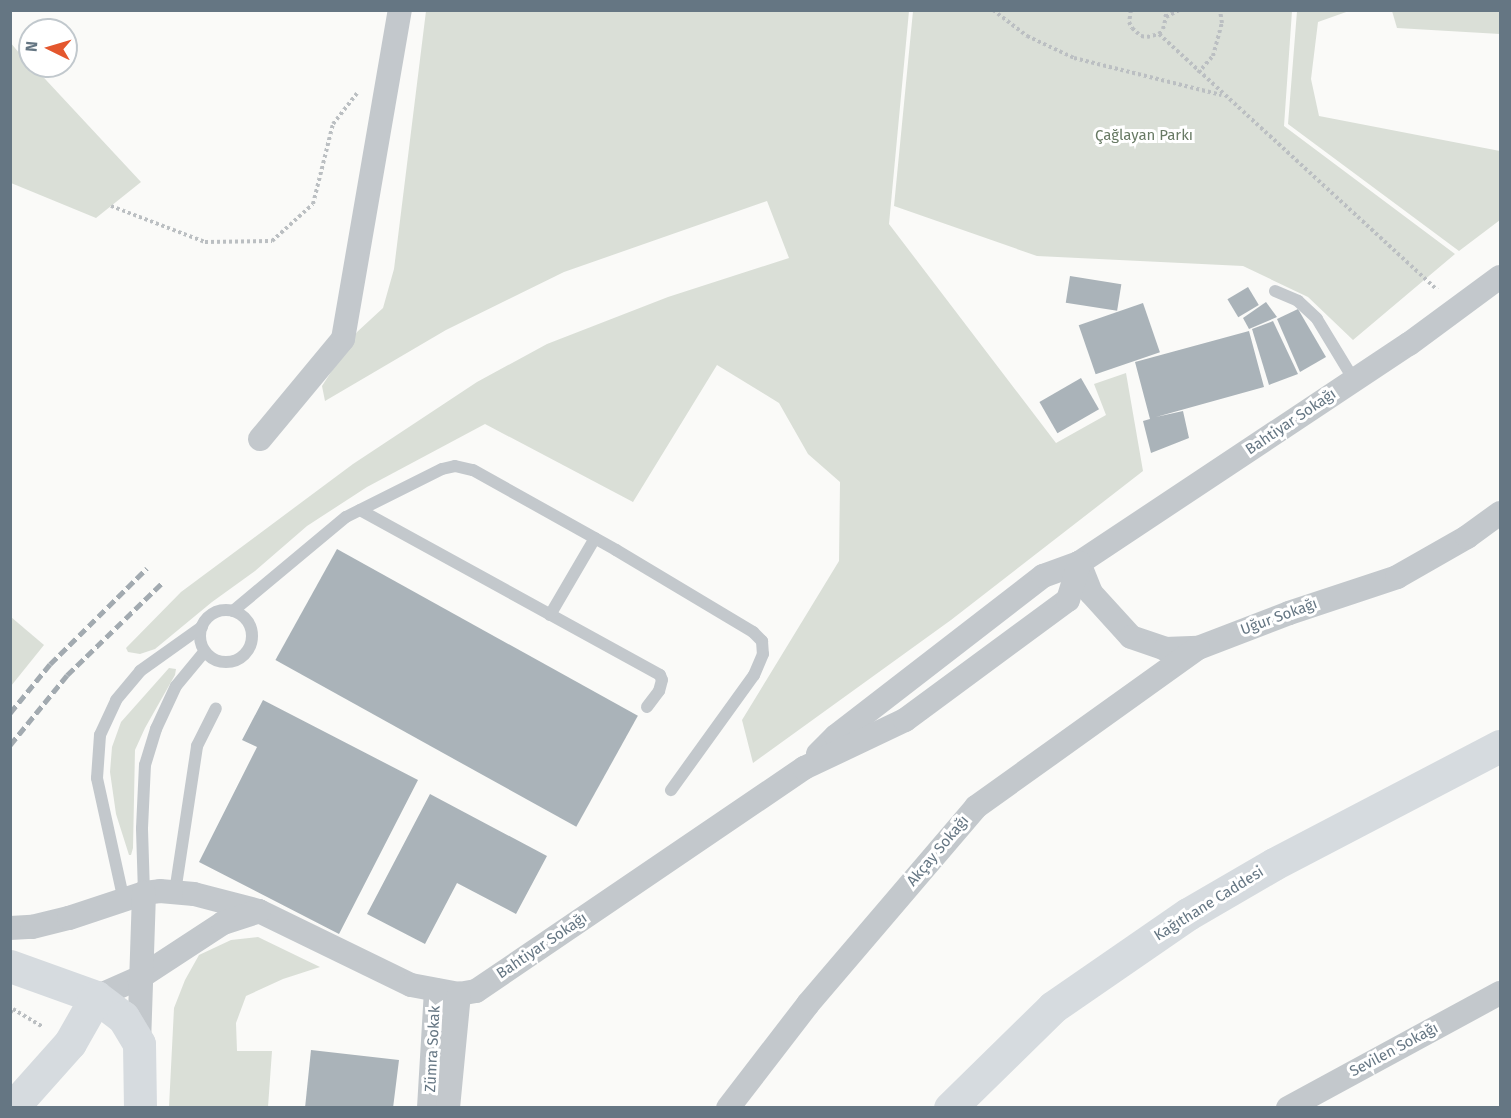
<!DOCTYPE html>
<meta charset="utf-8">
<style>
body{margin:0}
#map{position:relative;width:1511px;height:1118px;overflow:hidden;background:#fafaf8;font-family:"Fira Sans",sans-serif}
div>[style]{position:absolute}
[style*='--x']{left:calc(var(--x)*1px);top:calc(var(--y)*1px);width:calc(var(--w)*1px);rotate:calc(var(--a)*1deg)}
.green>*{inset:0;background:#dadfd7}
.building>*{inset:0;background:#aab3b9;transform-origin:0 0}
.path>*{height:4px;margin-top:-2px;transform-origin:0;background:repeating-linear-gradient(90deg,#bbbfc2 0 3px,transparent 0 6px)}
.service>*{height:12px;margin:-6px;padding:0 6px;transform-origin:6px;border-radius:6px;background:#c3c8cc}
.service>.ring{margin:-6px;padding:0;box-sizing:content-box;background:none;border:12px solid #c3c8cc;border-radius:50%}
.minor>*{height:24px;margin:-12px;padding:0 12px;transform-origin:12px;border-radius:12px;background:#c3c8cc}
.secondary>*{height:33px;margin:-16.5px;padding:0 16.5px;transform-origin:16.5px;border-radius:16.5px;background:#d6dbdf}
.primary>*{height:33px;margin:-16.5px;padding:0 16.5px;transform-origin:16.5px;border-radius:16.5px;background:#d6dbdf}
.rail>*{height:4.5px;margin-top:-2.25px;transform-origin:0;background:repeating-linear-gradient(90deg,#a2aab0 0 9px,transparent 0 13.5px)}
span{translate:-50% -50%;white-space:nowrap;text-align:center;line-height:1.15;-webkit-text-stroke:6px #fff;paint-order:stroke}
.park-label{font-size:15px;color:#687a64}
.street-label{font-size:15px;color:#657683}
.frame{position:absolute;inset:0;border:12px solid #657683;pointer-events:none}
.north{position:absolute;left:18px;top:18px;width:60px;height:60px;box-sizing:border-box;background:#fff;border:2px solid #c1c8cd;border-radius:50%;rotate:275deg;font-size:16px;font-weight:700;line-height:24px;text-align:center;color:#657683}
.north::after{content:'';display:block;margin:auto;width:21px;height:27px;background:#e4572e;clip-path:polygon(50% 0,100% 100%,50% 72%,0 100%)}
</style>
<div id="map">
<div class="green">
<i style="clip-path:polygon(426px 11px,909px 11px,889px 224px,1056px 443px,1106px 415px,1094px 384px,1126px 373px,1143px 471px,951px 620px,753px 763px,742px 720px,839px 561px,840px 482px,808px 454px,779px 403px,717px 365px,633px 502px,485px 424px,367px 487px,307px 526px,255px 571px,212px 602px,155px 649px,140px 654px,128px 652px,126px 648px,181px 592px,353px 464px,477px 382px,547px 344px,668px 297px,789px 258px,767px 201px,564px 272px,446px 330px,325px 401px,322px 386px,357px 332px,383px 308px,394px 269px)"></i>
<i style="clip-path:polygon(913px 11px,1292px 11px,1284px 126px,1455px 254px,1353px 340px,1308px 297px,1243px 266px,1037px 256px,894px 206px)"></i>
<i style="clip-path:polygon(1297px 11px,1349px 11px,1318px 22px,1311px 79px,1319px 116px,1500px 151px,1500px 220px,1459px 251px,1288px 124px)"></i>
<i style="clip-path:polygon(1392px 11px,1500px 11px,1500px 34px,1397px 28px)"></i>
<i style="clip-path:polygon(10px 42px,30px 66px,33px 66px,141px 182px,96px 218px,11px 183px)"></i>
<i style="clip-path:polygon(11px 617px,44px 645px,11px 686px)"></i>
<i style="clip-path:polygon(169px 668px,176px 669px,175px 675px,145px 728px,135px 750px,133px 848px,131px 855px,129px 855px,116px 814px,110px 772px,112px 747px,121px 722px)"></i>
<i style="clip-path:polygon(258px 937px,320px 967px,283px 979px,246px 996px,236px 1023px,237px 1051px,272px 1051px,268px 1107px,169px 1107px,174px 1008px,185px 980px,199px 955px,231px 940px)"></i>
</div>
<div class="building">
<i style="left:1070px;top:276px;width:52px;height:27px;rotate:9deg"></i>
<i style="left:1248px;top:287px;width:21px;height:24px;rotate:59deg"></i>
<i style="clip-path:polygon(1266px 302px,1277px 317px,1249px 329px,1243px 318px)"></i>
<i style="left:1143px;top:303px;width:52px;height:68px;rotate:71deg"></i>
<i style="clip-path:polygon(1298px 309px,1326px 357px,1300px 372px,1277px 319px)"></i>
<i style="clip-path:polygon(1273px 321px,1298px 374px,1269px 385px,1252px 329px)"></i>
<i style="clip-path:polygon(1249px 331px,1264px 387px,1156px 417px,1183px 411px,1189px 438px,1151px 453px,1143px 421px,1150px 419px,1135px 362px)"></i>
<i style="left:1081px;top:378px;width:36px;height:48px;rotate:60deg"></i>
<i style="left:337px;top:549px;width:344px;height:127px;rotate:29deg"></i>
<i style="clip-path:polygon(263px 700px,418px 780px,339px 934px,199px 862px,257px 747px,242px 740px)"></i>
<i style="clip-path:polygon(430px 794px,547px 856px,516px 914px,457px 883px,425px 944px,367px 914px)"></i>
<i style="clip-path:polygon(311px 1050px,399px 1060px,393px 1108px,305px 1108px)"></i>
</div>
<div class="path">
<i style="--x:993;--y:10;--w:43;--a:37.4"></i>
<i style="--x:1027;--y:36;--w:52;--a:25.1"></i>
<i style="--x:1074;--y:58;--w:152;--a:14.1"></i>
<i style="--x:1131;--y:10;--w:12;--a:99"></i>
<i style="--x:1129;--y:22;--w:7;--a:63"></i>
<i style="--x:1132;--y:28;--w:12;--a:42"></i>
<i style="--x:1141;--y:36;--w:6;--a:9"></i>
<i style="--x:1147;--y:37;--w:12;--a:-14"></i>
<i style="--x:1159;--y:34;--w:6;--a:-51"></i>
<i style="--x:1163;--y:29;--w:12;--a:-76"></i>
<i style="--x:1166;--y:17;--w:7;--a:-106"></i>
<i style="--x:1166;--y:17;--w:15;--a:-28"></i>
<i style="--x:1159;--y:34;--w:378;--a:42.6"></i>
<i style="--x:1198;--y:73;--w:23;--a:-49"></i>
<i style="--x:1213;--y:56;--w:34;--a:-75"></i>
<i style="--x:1222;--y:23;--w:13;--a:-99"></i>
<i style="--x:111;--y:206;--w:101;--a:21"></i>
<i style="--x:205;--y:242;--w:67;--a:-0.9"></i>
<i style="--x:272;--y:241;--w:55;--a:-42.1"></i>
<i style="--x:313;--y:204;--w:82;--a:-76"></i>
<i style="--x:333;--y:124;--w:39;--a:-52"></i>
<i style="--x:10;--y:1013;--w:5;--a:-53"></i>
<i style="--x:13;--y:1009;--w:35;--a:31"></i>
</div>
<div class="service">
<i style="--x:1275;--y:291;--w:25;--a:23"></i>
<i style="--x:1298;--y:301;--w:26;--a:43"></i>
<i style="--x:1317;--y:319;--w:71;--a:58.8"></i>
<i style="--x:360;--y:510;--w:342;--a:28.8"></i>
<i style="--x:660;--y:675;--w:5;--a:68"></i>
<i style="--x:662;--y:680;--w:11;--a:105"></i>
<i style="--x:659;--y:691;--w:20;--a:127"></i>
<i class="ring" style="left:200px;top:610px;width:40px;height:40px"></i>
<i style="--x:233;--y:611;--w:147;--a:-39.8"></i>
<i style="--x:346;--y:517;--w:107;--a:-26.6"></i>
<i style="--x:442;--y:469;--w:13;--a:-13"></i>
<i style="--x:455;--y:466;--w:18;--a:13"></i>
<i style="--x:473;--y:470;--w:164;--a:29.2"></i>
<i style="--x:616;--y:550;--w:160;--a:30.9"></i>
<i style="--x:753;--y:632;--w:13;--a:45"></i>
<i style="--x:762;--y:641;--w:13;--a:86"></i>
<i style="--x:763;--y:654;--w:23;--a:113"></i>
<i style="--x:754;--y:675;--w:142;--a:125.8"></i>
<i style="--x:550;--y:615;--w:89;--a:-59.7"></i>
<i style="--x:175;--y:892;--w:148;--a:-81.4"></i>
<i style="--x:197;--y:746;--w:42;--a:-63.4"></i>
<i style="--x:144;--y:893;--w:65;--a:-91.8"></i>
<i style="--x:142;--y:828;--w:63;--a:-87.3"></i>
<i style="--x:145;--y:765;--w:38;--a:-73"></i>
<i style="--x:156;--y:729;--w:47;--a:-65.1"></i>
<i style="--x:176;--y:686;--w:45;--a:-50.4"></i>
<i style="--x:124;--y:901;--w:126;--a:-102.4"></i>
<i style="--x:97;--y:778;--w:43;--a:-86"></i>
<i style="--x:100;--y:735;--w:38;--a:-65"></i>
<i style="--x:116;--y:700;--w:38;--a:-50"></i>
<i style="--x:140;--y:671;--w:76;--a:-35.4"></i>
</div>
<div class="minor">
<i style="--x:260;--y:439;--w:130;--a:-50.3"></i>
<i style="--x:343;--y:339;--w:334;--a:-80.2"></i>
<i style="--x:1079;--y:563;--w:32;--a:68"></i>
<i style="--x:1091;--y:593;--w:59;--a:47.7"></i>
<i style="--x:1131;--y:637;--w:36;--a:19"></i>
<i style="--x:1165;--y:649;--w:33;--a:-2"></i>
<i style="--x:1198;--y:648;--w:97;--a:-21"></i>
<i style="--x:1289;--y:613;--w:114;--a:-18.4"></i>
<i style="--x:1397;--y:577;--w:81;--a:-29.7"></i>
<i style="--x:1467;--y:537;--w:41;--a:-36"></i>
<i style="--x:818;--y:754;--w:25;--a:-45"></i>
<i style="--x:836;--y:736;--w:262;--a:-37.7"></i>
<i style="--x:1043;--y:576;--w:38;--a:-20"></i>
<i style="--x:1079;--y:563;--w:396;--a:-33.6"></i>
<i style="--x:1409;--y:344;--w:113;--a:-36.4"></i>
<i style="--x:10;--y:928;--w:22;--a:-3"></i>
<i style="--x:32;--y:927;--w:38;--a:-14"></i>
<i style="--x:69;--y:918;--w:79;--a:-18.4"></i>
<i style="--x:144;--y:893;--w:16;--a:-7"></i>
<i style="--x:160;--y:891;--w:34;--a:5"></i>
<i style="--x:194;--y:894;--w:67;--a:14.7"></i>
<i style="--x:259;--y:911;--w:169;--a:26"></i>
<i style="--x:411;--y:985;--w:49;--a:10.6"></i>
<i style="--x:459;--y:994;--w:17;--a:-10"></i>
<i style="--x:476;--y:991;--w:397;--a:-34.2"></i>
<i style="--x:804;--y:768;--w:112;--a:-25.4"></i>
<i style="--x:905;--y:720;--w:202;--a:-36.4"></i>
<i style="--x:1068;--y:600;--w:39;--a:-73"></i>
<i style="--x:96;--y:997;--w:47;--a:-23.8"></i>
<i style="--x:139;--y:978;--w:100;--a:-33.2"></i>
<i style="--x:223;--y:923;--w:38;--a:-18"></i>
<i style="--x:139;--y:1044;--w:151;--a:-88.1"></i>
<i style="--x:429;--y:1108;--w:118;--a:-86.6"></i>
<i style="--x:448;--y:1108;--w:115;--a:-84.5"></i>
<i style="--x:728;--y:1108;--w:131;--a:-52.4"></i>
<i style="--x:808;--y:1004;--w:259;--a:-49.5"></i>
<i style="--x:976;--y:807;--w:273;--a:-35.6"></i>
<i style="--x:1288;--y:1108;--w:241;--a:-28.5"></i>
</div>
<div class="secondary">
<i style="--x:950;--y:1108;--w:144;--a:-44.4"></i>
<i style="--x:1053;--y:1007;--w:164;--a:-34.6"></i>
<i style="--x:1188;--y:914;--w:99;--a:-30.2"></i>
<i style="--x:1274;--y:864;--w:255;--a:-27.6"></i>
</div>
<div class="primary">
<i style="--x:10;--y:966;--w:91;--a:19.8"></i>
<i style="--x:96;--y:997;--w:34;--a:37"></i>
<i style="--x:123;--y:1017;--w:31;--a:59"></i>
<i style="--x:139;--y:1044;--w:64;--a:89.1"></i>
<i style="--x:12;--y:1108;--w:87;--a:-48.3"></i>
<i style="--x:70;--y:1043;--w:53;--a:-60.5"></i>
</div>
<div class="rail">
<i style="--x:10;--y:713;--w:63;--a:-50.8"></i>
<i style="--x:50;--y:664;--w:136;--a:-44.7"></i>
<i style="--x:10;--y:745;--w:90;--a:-50.8"></i>
<i style="--x:67;--y:675;--w:131;--a:-44.1"></i>
</div>
<div class="park-label">
<span style="left:1144px;top:136px">Çağlayan Parkı</span>
</div>
<div class="street-label">
<span style="left:1291px;top:422px;rotate:-34deg">Bahtiyar Sokağı</span>
<span style="left:1279px;top:617px;rotate:-20deg">Uğur Sokağı</span>
<span style="left:938px;top:851px;rotate:-50deg">Akçay Sokağı</span>
<span style="left:1209px;top:904px;rotate:-32deg">Kağıthane Caddesi</span>
<span style="left:542px;top:946px;rotate:-34deg">Bahtiyar Sokağı</span>
<span style="left:433px;top:1049px;rotate:-87deg">Zümra Sokak</span>
<span style="left:1394px;top:1050px;rotate:-28deg">Sevilen Sokağı</span>
</div>
<div class="frame"></div>
<div class="north">N</div>
</div>
